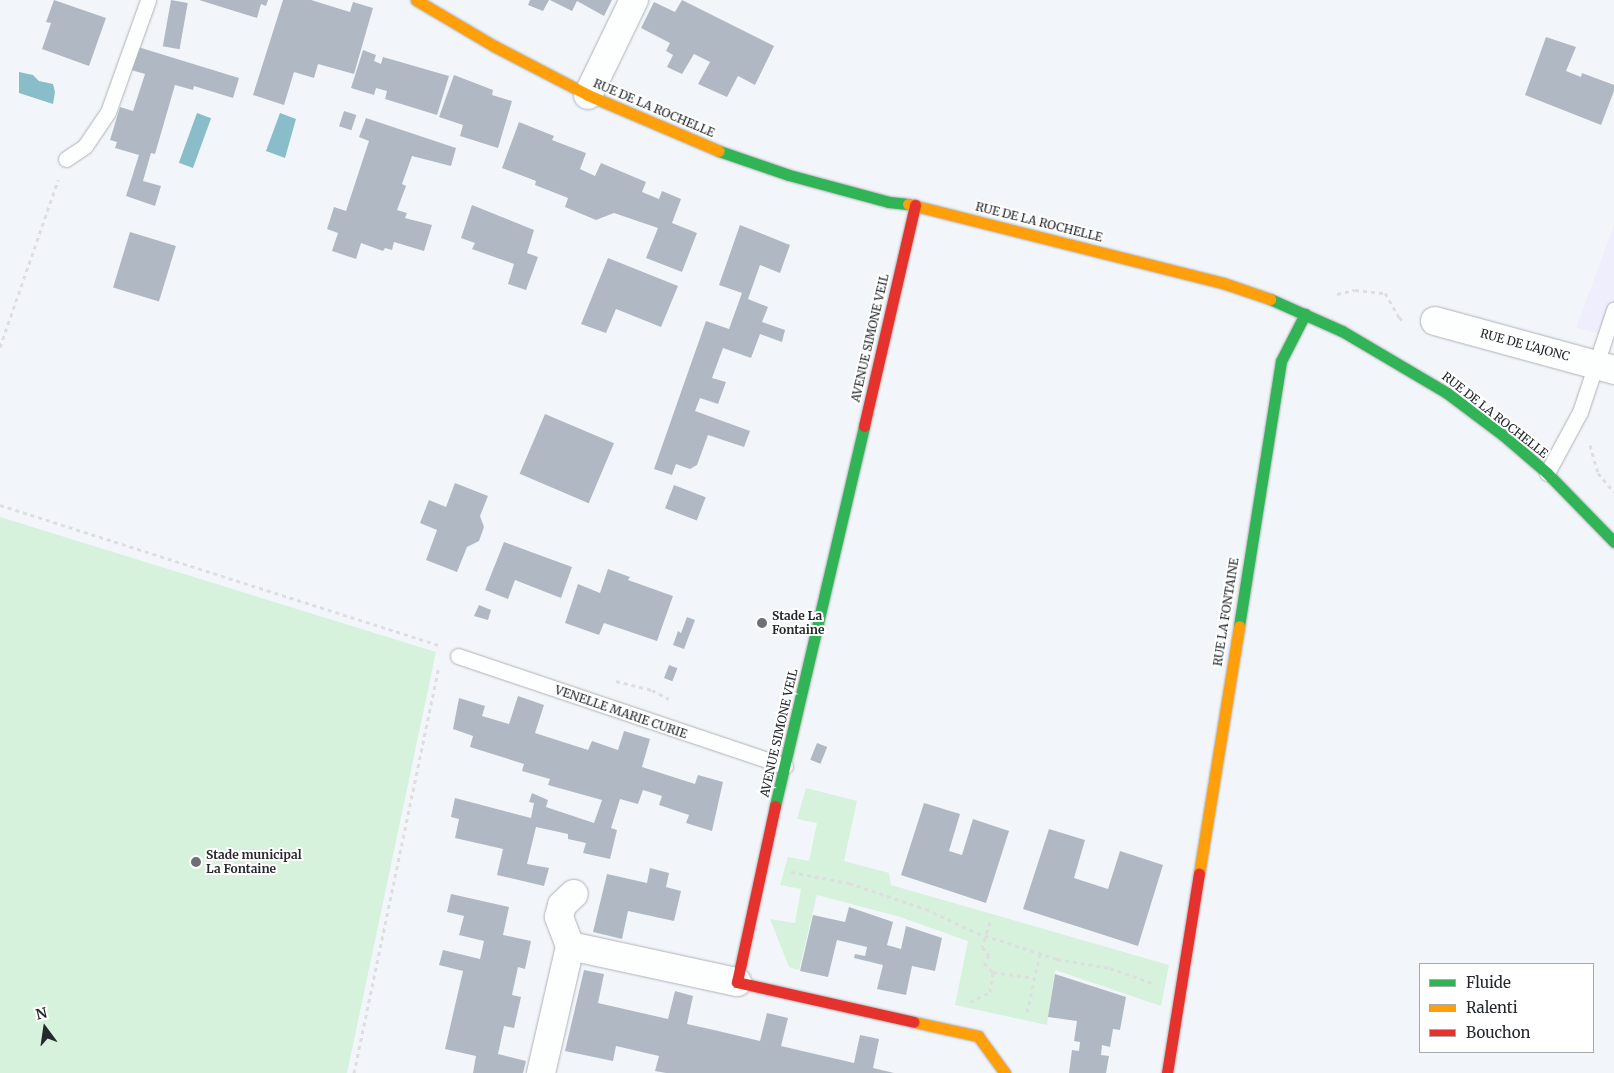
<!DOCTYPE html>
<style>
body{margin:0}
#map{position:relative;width:1614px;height:1073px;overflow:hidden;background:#f2f6fa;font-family:Merriweather,serif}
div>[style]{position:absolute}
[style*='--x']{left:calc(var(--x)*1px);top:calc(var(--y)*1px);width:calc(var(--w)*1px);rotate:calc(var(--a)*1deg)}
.industrial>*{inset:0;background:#eeeefc}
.green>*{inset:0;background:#d6f1dc}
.water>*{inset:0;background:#8abdca;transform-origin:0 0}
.building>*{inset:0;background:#b0b9c3;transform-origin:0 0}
.path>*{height:3px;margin-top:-1.5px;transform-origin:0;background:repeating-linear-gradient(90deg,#dedee0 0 4px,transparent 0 8px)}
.roads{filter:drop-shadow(0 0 1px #afb2b6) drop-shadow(0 0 1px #afb2b6)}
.lane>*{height:15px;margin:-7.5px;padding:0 7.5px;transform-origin:7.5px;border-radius:7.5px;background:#fdfefe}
.street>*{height:28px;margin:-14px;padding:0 14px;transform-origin:14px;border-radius:14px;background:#fdfefe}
.fast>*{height:11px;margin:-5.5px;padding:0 5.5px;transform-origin:5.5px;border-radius:5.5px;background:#30b455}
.slow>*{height:11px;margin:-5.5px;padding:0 5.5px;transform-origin:5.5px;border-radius:5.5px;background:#ff9f0a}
.jam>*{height:11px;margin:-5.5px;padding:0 5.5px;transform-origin:5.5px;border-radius:5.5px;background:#e5322d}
.dots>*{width:14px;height:14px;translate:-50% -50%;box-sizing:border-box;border:2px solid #fff;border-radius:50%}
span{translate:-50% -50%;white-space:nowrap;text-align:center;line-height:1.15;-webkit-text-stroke:4px #fff;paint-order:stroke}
.street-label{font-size:12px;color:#25282c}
.poi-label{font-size:12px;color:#25282c;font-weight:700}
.left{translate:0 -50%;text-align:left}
.legend{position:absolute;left:1419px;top:963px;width:175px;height:90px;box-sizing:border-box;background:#fff;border:1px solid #a8a9ab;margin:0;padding:6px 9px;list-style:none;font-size:15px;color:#25282c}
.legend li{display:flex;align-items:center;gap:10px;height:25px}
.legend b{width:25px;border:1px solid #a8a9ab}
.north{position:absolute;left:20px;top:1003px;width:50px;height:50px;-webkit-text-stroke:4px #fff;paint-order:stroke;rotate:346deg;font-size:14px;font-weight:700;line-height:20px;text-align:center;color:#25282c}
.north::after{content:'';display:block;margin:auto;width:18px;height:22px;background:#25282c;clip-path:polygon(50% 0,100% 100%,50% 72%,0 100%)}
</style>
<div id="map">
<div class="industrial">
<i style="clip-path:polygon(1614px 225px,1614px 337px,1576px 328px)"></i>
</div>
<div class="green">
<i style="clip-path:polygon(0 517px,436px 652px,347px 1073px,0 1073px)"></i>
<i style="clip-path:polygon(806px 788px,857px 801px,844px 861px,889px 873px,891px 885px,1169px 965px,1161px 1006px,1055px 970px,1047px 1025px,955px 1005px,968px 941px,897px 916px,817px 895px,799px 970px,789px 967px,770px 919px,795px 923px,801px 889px,780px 885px,788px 857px,809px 861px,817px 823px,797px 819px)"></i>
</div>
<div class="water">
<i style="clip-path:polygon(19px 72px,33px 75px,39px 81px,53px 84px,55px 92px,53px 104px,19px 93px)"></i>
<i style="left:197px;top:113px;width:15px;height:53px;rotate:20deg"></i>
<i style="clip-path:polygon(280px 113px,296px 119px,285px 158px,266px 151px)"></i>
</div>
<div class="building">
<i style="clip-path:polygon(54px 0,106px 18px,89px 66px,42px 49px,51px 23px,46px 22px)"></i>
<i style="left:171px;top:0;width:17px;height:47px;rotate:10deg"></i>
<i style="clip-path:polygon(199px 0,268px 0,266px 6px,261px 4px,257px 18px)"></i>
<i style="clip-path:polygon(283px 0,311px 0,350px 12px,353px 2px,373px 8px,354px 74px,318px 64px,314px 78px,294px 72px,284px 105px,253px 95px)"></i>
<i style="clip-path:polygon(530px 0,549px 0,543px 11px,528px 5px)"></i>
<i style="clip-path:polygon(550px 0,612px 0,604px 16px,577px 1px,572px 11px)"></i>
<i style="clip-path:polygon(682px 0,774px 46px,755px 85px,738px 76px,727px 97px,698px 84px,710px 62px,694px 54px,682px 74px,667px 67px,673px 55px,666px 51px,670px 43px,641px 28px,654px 2px,675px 12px)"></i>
<i style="clip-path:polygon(1546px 37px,1576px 47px,1566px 71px,1581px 77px,1582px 73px,1614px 85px,1614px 91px,1601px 125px,1525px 95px)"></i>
<i style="clip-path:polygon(138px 47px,239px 78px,233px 98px,194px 86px,193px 90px,175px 85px,155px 154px,151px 153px,143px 181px,161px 186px,155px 206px,126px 196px,139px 155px,115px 148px,117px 142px,110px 140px,120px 107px,133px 111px,145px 74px,131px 70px)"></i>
<i style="clip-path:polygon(363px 50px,376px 55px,374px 61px,381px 64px,383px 57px,449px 76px,437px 115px,385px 99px,387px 91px,376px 88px,374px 95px,351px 88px)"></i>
<i style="clip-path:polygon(454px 75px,493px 90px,492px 95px,512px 101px,498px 148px,460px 136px,463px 125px,439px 117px)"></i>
<i style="left:344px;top:111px;width:13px;height:16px;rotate:18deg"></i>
<i style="clip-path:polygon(366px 118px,456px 148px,451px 166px,412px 156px,402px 184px,406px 186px,397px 210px,407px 213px,405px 218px,432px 225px,424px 251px,394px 242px,392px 250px,385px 248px,383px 251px,361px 243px,356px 259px,332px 251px,338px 233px,327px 229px,334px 207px,346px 211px,369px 141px,359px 137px)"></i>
<i style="clip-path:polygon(519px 122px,554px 136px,552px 140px,586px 153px,580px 169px,595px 176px,601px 163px,646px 182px,642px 192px,659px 199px,662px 191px,681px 199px,672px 223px,697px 233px,682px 272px,646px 258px,658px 228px,614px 213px,596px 220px,565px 207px,568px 198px,535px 185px,536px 181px,502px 168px)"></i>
<i style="clip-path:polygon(472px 205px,534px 230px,527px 253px,538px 257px,526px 290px,508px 284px,514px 264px,472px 249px,475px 243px,461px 238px)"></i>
<i style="clip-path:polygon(740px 225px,790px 245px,780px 273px,760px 265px,748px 299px,768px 307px,762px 322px,785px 330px,782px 342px,760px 334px,751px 358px,723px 348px,712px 378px,726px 382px,718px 404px,700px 398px,695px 411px,750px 431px,744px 447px,708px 435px,697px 465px,690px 469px,676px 464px,672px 475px,654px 469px,706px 321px,729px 329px,742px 293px,719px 285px)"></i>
<i style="left:130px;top:232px;width:48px;height:58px;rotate:17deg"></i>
<i style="clip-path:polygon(608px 258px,678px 286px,661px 327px,616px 309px,606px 333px,581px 324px)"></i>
<i style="left:545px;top:414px;width:75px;height:65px;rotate:23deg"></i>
<i style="clip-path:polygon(455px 483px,488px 496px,480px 516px,484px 527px,479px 541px,467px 547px,457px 572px,426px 560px,437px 530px,420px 523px,429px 500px,446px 507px)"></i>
<i style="left:674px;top:485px;width:34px;height:25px;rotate:21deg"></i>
<i style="clip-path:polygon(504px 542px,572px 567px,561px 598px,515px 580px,508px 599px,485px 590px)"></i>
<i style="clip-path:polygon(608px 569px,630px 577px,628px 580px,673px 596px,657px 641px,604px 623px,599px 635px,565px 623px,578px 584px,600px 593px)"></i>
<i style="clip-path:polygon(479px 605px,491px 610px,488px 620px,474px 616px)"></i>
<i style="clip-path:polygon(687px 617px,695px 620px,684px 649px,673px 645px,678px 631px,681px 633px)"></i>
<i style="left:669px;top:665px;width:9px;height:14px;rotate:21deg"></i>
<i style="clip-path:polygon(518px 696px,544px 705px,535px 733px,588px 750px,592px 741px,618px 750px,624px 731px,650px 739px,642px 767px,695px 784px,698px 775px,723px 782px,712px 831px,686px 823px,689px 815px,659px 805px,662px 796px,643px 790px,638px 804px,620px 799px,611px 828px,617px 830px,610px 859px,583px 853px,586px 843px,568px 839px,568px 834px,536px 827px,527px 864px,549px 868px,544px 886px,497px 875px,503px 849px,455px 838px,459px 819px,451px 817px,455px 798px,531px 818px,534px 803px,529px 802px,532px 793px,548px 800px,546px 807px,594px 823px,602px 800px,548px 785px,550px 779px,522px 771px,524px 764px,470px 747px,473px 736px,453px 729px,459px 698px,485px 706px,482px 716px,509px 724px)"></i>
<i style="left:817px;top:743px;width:11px;height:18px;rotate:22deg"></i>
<i style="clip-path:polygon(924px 803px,960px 814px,949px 851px,962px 855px,973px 819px,1009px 831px,986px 903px,901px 875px)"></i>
<i style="clip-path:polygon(1049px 829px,1085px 840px,1074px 878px,1108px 889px,1120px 851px,1163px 865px,1138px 946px,1023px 909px)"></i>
<i style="clip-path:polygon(650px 868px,669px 873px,666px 887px,681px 891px,674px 921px,628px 911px,622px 939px,593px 932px,607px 874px,647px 883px)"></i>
<i style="clip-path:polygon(451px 894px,509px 907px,503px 935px,531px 941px,525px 969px,518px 967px,512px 995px,521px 997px,514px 1028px,504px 1026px,498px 1054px,526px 1061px,523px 1073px,473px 1073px,476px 1056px,445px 1049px,463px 971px,439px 965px,443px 950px,480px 959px,484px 941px,459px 935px,464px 916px,447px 912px)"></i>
<i style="clip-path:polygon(849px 907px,893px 922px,887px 945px,901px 949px,906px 926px,942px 938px,935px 971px,912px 966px,906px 995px,877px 989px,883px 965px,854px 958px,855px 954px,865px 956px,867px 947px,837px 940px,828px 977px,800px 971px,813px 915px,845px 922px)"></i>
<i style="clip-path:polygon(584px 970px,604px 974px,598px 1003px,668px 1019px,675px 991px,693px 996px,687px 1024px,714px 1030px,760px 1041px,767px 1013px,788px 1018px,781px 1046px,854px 1063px,860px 1035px,879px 1039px,873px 1068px,894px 1073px,666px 1073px,655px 1071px,659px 1056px,616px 1046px,613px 1061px,565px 1051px)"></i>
<i style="clip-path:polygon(1055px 974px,1126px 997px,1120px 1030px,1113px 1029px,1110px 1047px,1102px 1045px,1101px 1055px,1109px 1056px,1106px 1073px,1069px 1073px,1072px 1050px,1079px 1051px,1080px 1042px,1074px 1041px,1077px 1021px,1048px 1017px)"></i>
</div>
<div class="path">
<i style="--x:1337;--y:294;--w:18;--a:-13"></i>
<i style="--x:1355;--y:290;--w:30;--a:6"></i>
<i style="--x:1385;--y:293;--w:28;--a:60"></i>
<i style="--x:1399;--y:317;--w:7;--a:45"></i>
<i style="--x:0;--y:347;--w:177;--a:-70.8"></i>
<i style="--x:1590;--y:445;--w:29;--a:74"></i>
<i style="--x:1598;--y:473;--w:25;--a:50"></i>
<i style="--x:0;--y:505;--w:460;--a:17.7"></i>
<i style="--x:616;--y:681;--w:37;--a:14"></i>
<i style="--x:652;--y:690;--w:19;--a:28"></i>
<i style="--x:791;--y:872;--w:59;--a:10.7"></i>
<i style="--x:849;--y:883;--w:81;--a:18.7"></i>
<i style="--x:926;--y:909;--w:56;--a:25.2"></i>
<i style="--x:977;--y:933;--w:84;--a:18"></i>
<i style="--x:1057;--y:959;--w:54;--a:9.6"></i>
<i style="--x:1110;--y:968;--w:45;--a:19.7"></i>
<i style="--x:990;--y:922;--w:26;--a:108"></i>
<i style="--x:982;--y:947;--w:11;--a:49"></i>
<i style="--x:989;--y:955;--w:9;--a:122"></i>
<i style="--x:984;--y:963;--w:13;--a:45"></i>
<i style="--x:993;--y:972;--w:42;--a:8.1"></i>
<i style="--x:970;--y:1002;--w:22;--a:-27"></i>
<i style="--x:990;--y:992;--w:20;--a:-81"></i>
<i style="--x:1027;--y:1012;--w:59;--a:-77.4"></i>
<i style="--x:354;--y:1073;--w:412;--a:-78.2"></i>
</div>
<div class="roads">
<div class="lane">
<i style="--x:66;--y:159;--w:23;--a:-34"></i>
<i style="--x:85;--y:146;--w:41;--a:-55.9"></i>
<i style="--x:108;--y:112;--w:119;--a:-70.3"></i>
<i style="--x:1547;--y:473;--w:69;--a:-61.6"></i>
<i style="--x:1580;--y:412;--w:108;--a:-71.6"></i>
<i style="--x:458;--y:656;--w:345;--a:18.6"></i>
</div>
<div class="street">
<i style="--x:588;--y:95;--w:106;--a:-64.2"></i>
<i style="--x:1435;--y:321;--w:186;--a:15.3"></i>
<i style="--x:570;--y:946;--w:171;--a:12.2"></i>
<i style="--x:541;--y:1073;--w:130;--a:-77.1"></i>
<i style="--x:570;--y:946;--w:31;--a:-111"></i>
<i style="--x:559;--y:917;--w:12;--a:-76"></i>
<i style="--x:562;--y:905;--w:16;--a:-43"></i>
</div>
<div class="fast">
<i style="--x:719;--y:151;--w:74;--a:18.9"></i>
<i style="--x:789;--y:175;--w:104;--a:15.1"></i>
<i style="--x:889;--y:202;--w:19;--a:6"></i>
<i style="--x:1270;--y:299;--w:79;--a:24"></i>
<i style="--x:1342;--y:331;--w:122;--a:30.6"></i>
<i style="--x:1447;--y:393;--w:70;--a:36.9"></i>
<i style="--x:1503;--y:435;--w:58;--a:40.8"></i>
<i style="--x:1547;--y:473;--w:96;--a:45.8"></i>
<i style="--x:1239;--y:626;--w:268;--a:-81"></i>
<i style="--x:1281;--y:361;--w:53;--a:-62.9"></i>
<i style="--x:775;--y:806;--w:390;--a:-76.8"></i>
</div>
<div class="slow">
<i style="--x:416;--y:0;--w:91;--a:30.5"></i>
<i style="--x:494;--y:46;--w:106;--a:27.5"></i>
<i style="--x:588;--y:95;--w:142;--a:23.1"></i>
<i style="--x:908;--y:204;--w:325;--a:14.1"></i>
<i style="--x:1223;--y:283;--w:50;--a:18.8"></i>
<i style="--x:1199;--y:874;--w:251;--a:-80.8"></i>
<i style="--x:914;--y:1022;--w:66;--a:12.3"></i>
<i style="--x:978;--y:1036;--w:46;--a:53.9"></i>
</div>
<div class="jam">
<i style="--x:864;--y:426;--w:227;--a:-77"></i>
<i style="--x:775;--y:806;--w:180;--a:102.2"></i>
<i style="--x:737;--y:982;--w:181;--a:12.7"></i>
<i style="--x:1167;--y:1073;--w:202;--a:-80.9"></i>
</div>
</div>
<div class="dots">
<i style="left:762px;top:623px;background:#6d7074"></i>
<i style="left:196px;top:862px;background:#6d7074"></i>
</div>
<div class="street-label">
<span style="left:654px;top:108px;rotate:23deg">RUE DE LA ROCHELLE</span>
<span style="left:1039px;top:222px;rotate:14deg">RUE DE LA ROCHELLE</span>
<span style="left:870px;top:338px;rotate:-77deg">AVENUE SIMONE VEIL</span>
<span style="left:1525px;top:345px;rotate:15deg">RUE DE L'AJONC</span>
<span style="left:1495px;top:415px;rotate:38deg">RUE DE LA ROCHELLE</span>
<span style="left:1226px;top:612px;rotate:-81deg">RUE LA FONTAINE</span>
<span style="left:621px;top:712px;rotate:19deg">VENELLE MARIE CURIE</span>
<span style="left:779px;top:733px;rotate:-77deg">AVENUE SIMONE VEIL</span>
</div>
<div class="poi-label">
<span class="left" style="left:772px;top:623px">Stade La<br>Fontaine</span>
<span class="left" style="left:206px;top:862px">Stade municipal<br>La Fontaine</span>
</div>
<ul class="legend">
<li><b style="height:6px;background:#30b455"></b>Fluide</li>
<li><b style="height:6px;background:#ff9f0a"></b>Ralenti</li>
<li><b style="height:6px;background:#e5322d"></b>Bouchon</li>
</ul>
<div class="north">N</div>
</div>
